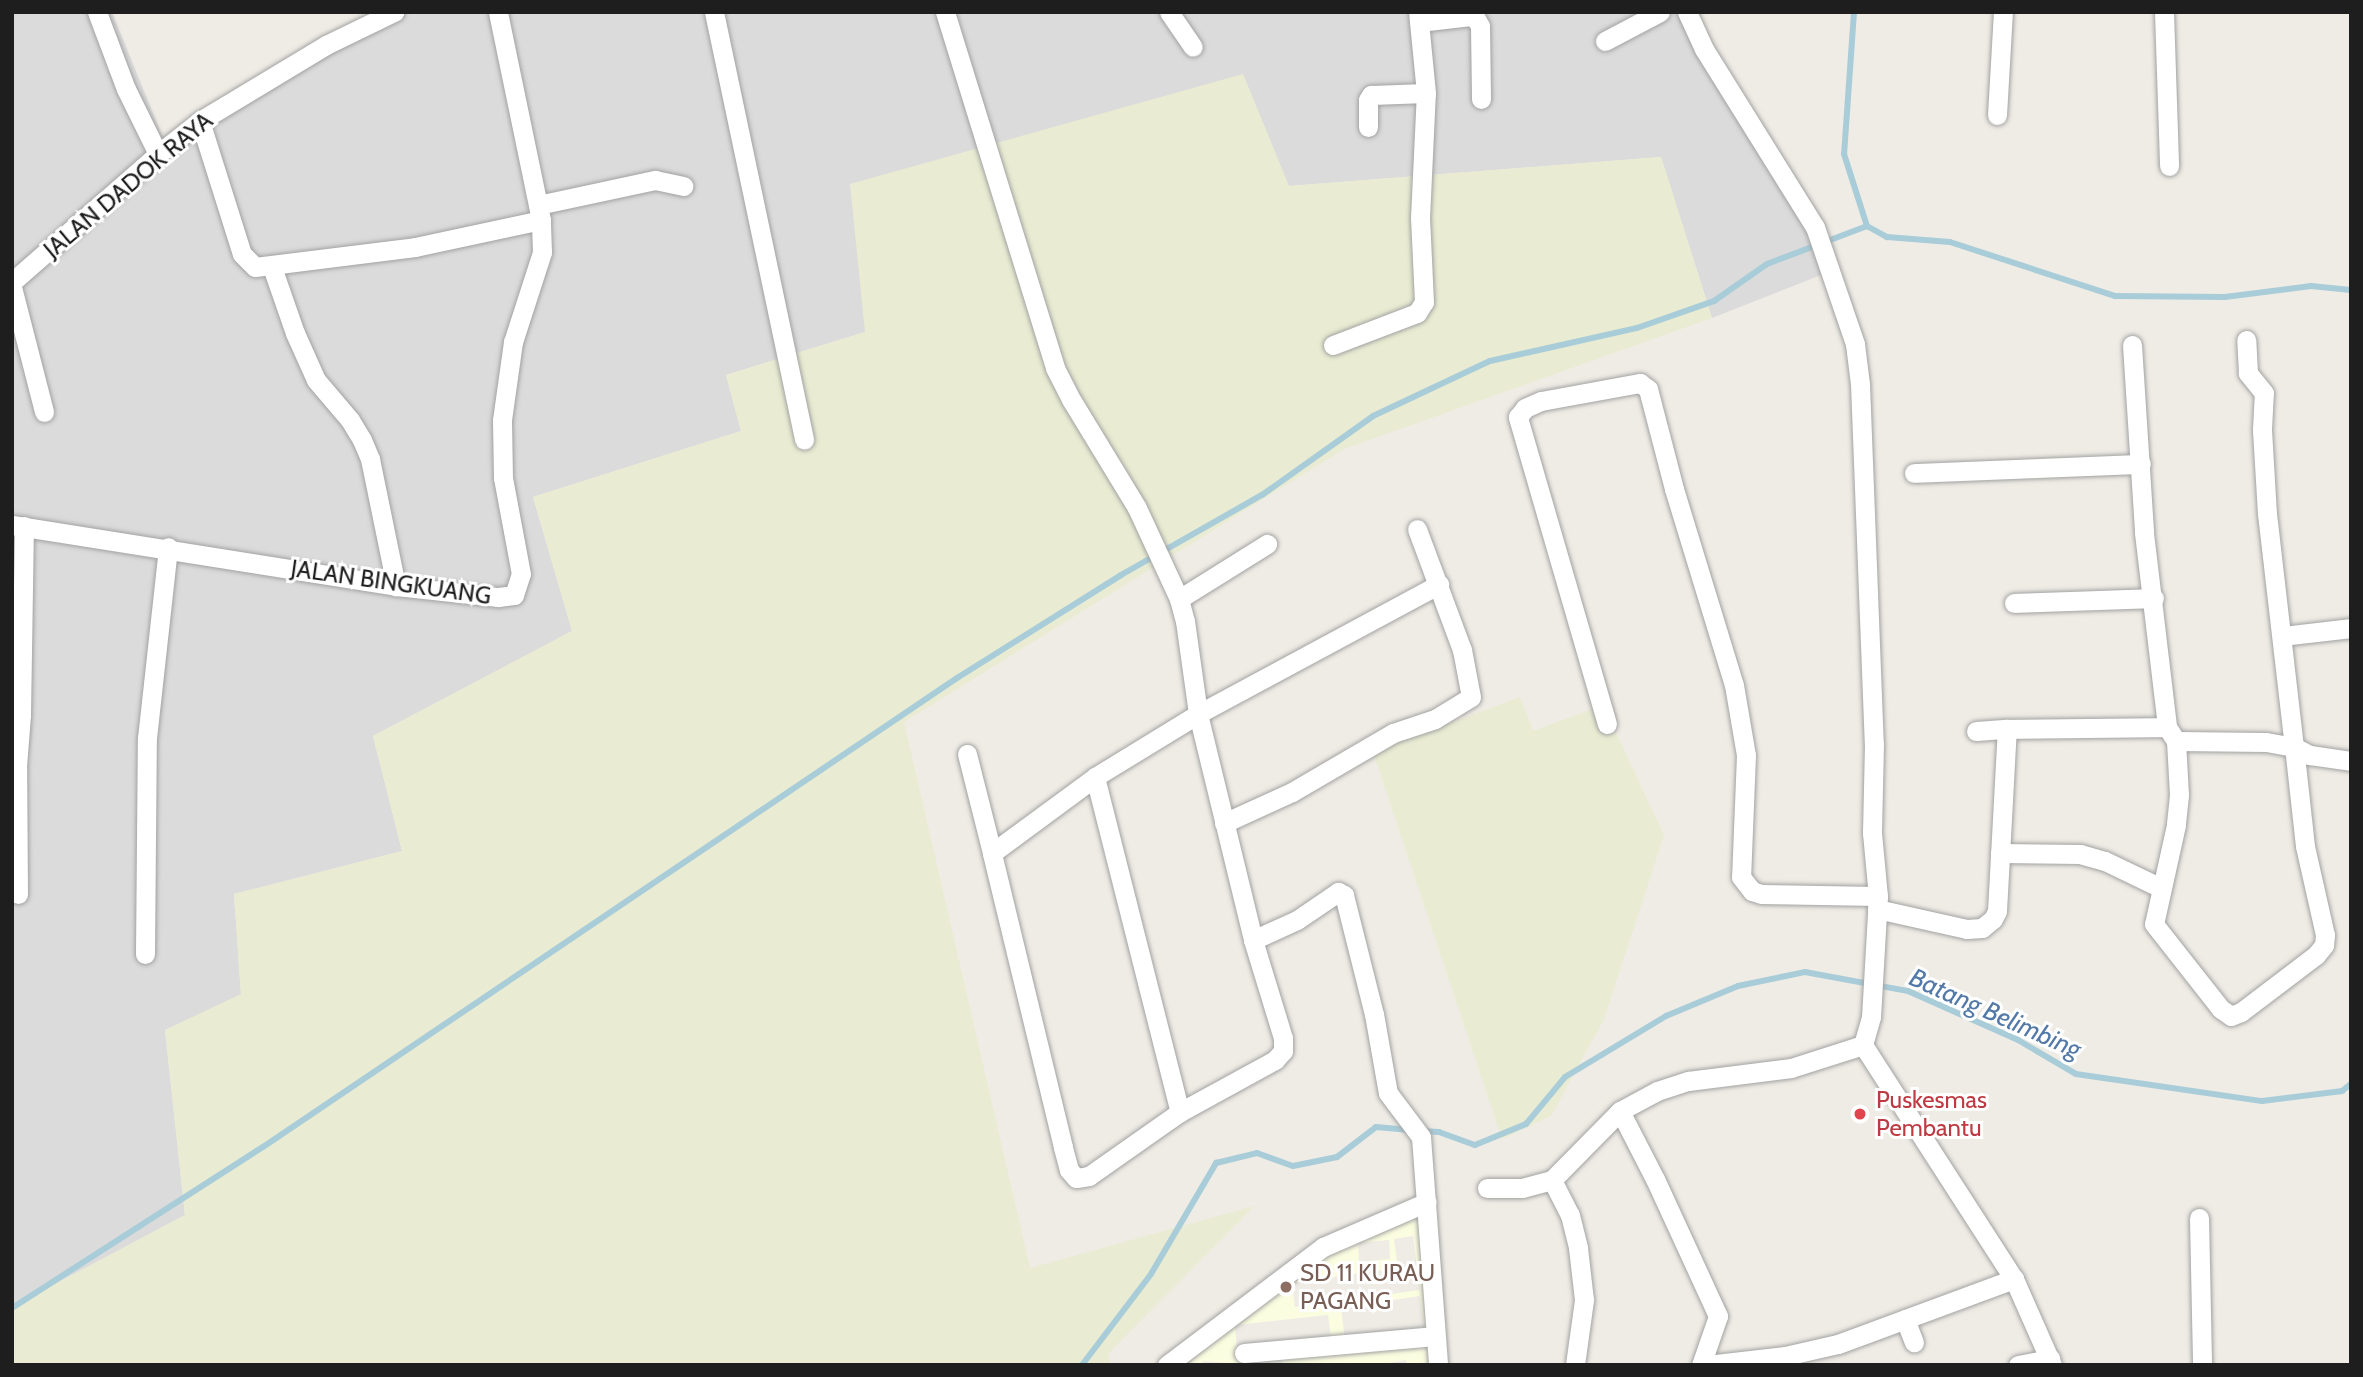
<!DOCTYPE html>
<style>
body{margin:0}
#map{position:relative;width:2363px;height:1377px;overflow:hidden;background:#efece5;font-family:Cabin,sans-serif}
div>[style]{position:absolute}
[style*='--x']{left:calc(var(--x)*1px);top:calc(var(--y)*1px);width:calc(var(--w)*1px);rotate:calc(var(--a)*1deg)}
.residential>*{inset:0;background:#dcdbdb}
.education>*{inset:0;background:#fbfde0}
.farmland>*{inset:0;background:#e9ecd2}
.stream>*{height:6px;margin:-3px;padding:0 3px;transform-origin:3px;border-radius:3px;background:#a9ccd9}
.roads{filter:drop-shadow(0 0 2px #a2a2a2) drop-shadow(0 0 2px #a2a2a2)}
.minor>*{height:19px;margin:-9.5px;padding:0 9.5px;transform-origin:9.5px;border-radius:9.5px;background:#fff}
.dots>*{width:19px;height:19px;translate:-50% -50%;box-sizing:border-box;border:4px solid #fff;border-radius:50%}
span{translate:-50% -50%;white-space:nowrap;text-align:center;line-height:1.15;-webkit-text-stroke:6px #fff;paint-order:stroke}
.street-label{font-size:24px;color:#1e1e1e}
.health-label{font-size:24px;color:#be3a42}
.left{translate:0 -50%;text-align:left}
.education-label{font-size:24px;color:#785e54}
.water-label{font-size:26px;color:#5279a7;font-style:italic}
.frame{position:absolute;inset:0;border:14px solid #1e1e1e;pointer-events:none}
</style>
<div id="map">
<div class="residential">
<i style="clip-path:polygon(12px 12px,112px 12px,166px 145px,392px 12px,1690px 12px,1831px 271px,1712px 318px,1661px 157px,1289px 186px,865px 332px,726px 375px,741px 431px,533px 497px,572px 631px,373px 736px,402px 851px,234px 894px,241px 995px,165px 1030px,185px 1215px,12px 1307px)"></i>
</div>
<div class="education">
<i style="clip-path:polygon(evenodd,1414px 1211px,1423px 1235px,1434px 1365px,1407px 1365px,1406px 1360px,1378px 1365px,1282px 1365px,1281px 1352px,1248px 1357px,1249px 1365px,1203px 1361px,1203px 1365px,1189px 1365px,1210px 1338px,1344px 1243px,1414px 1211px,1413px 1236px,1420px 1290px,1295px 1307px,1292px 1283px,1398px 1268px,1394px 1239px,1413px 1236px,1414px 1211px,1389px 1240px,1390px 1259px,1359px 1262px,1358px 1243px,1389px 1240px,1414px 1211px,1420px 1296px,1424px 1327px,1345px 1339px,1341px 1308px,1420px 1296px,1414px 1211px,1328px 1315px,1331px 1337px,1237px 1348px,1235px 1325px,1328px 1315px)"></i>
</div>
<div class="farmland">
<i style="clip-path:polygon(1243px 74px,1289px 186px,1661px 157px,1712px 318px,1344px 449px,904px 722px,1030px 1268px,1254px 1206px,1108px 1354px,1110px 1365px,12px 1365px,12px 1307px,185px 1215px,165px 1030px,241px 994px,234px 894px,402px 851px,373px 736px,572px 631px,533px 497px,741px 431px,726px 375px,865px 332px,850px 184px)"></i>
<i style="clip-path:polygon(1520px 697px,1533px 731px,1603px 705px,1664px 835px,1604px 1019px,1551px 1116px,1502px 1139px,1373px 752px)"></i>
</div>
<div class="stream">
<i style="--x:1854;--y:12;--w:142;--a:94"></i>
<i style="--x:1844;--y:154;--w:76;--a:72.3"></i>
<i style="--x:1421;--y:1131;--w:18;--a:3"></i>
<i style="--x:1439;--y:1132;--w:38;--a:20"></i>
<i style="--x:1475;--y:1145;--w:55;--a:-22.4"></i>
<i style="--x:1526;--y:1124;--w:61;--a:-50.3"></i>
<i style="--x:1565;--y:1077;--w:118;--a:-31.1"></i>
<i style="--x:1666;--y:1016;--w:78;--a:-22.6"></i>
<i style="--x:1738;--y:986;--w:68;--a:-11.8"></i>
<i style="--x:1805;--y:972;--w:105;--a:10.5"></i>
<i style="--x:1908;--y:991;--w:120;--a:24"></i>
<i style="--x:2018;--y:1040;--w:67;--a:30.4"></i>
<i style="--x:2076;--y:1074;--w:188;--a:8.3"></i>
<i style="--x:2262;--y:1101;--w:81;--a:-7.1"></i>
<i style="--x:2342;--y:1091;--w:11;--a:-38"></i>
<i style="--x:12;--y:1308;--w:298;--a:-32.7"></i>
<i style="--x:263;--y:1147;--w:838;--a:-34.05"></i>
<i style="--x:957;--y:678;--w:194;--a:-32.1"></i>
<i style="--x:1121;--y:575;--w:162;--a:-29.6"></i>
<i style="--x:1262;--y:495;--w:136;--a:-35.4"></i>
<i style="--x:1373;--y:416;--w:129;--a:-25.2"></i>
<i style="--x:1490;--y:361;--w:151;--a:-12.7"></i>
<i style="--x:1637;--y:328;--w:82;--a:-19.3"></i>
<i style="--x:1714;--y:301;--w:65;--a:-34.9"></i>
<i style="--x:1767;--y:264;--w:107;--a:-20.8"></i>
<i style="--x:1867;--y:226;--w:23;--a:29"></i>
<i style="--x:1887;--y:237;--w:63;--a:4.5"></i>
<i style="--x:1950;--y:242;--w:174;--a:18.1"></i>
<i style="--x:2115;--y:296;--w:110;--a:0.5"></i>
<i style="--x:2225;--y:297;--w:87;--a:-7.3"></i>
<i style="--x:2311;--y:286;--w:40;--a:5.7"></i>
<i style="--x:1082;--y:1365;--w:114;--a:-52.8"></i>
<i style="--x:1151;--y:1274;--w:129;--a:-59.6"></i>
<i style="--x:1216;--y:1163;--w:42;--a:-13.7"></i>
<i style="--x:1257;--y:1153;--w:38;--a:20"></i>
<i style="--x:1293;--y:1166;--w:45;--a:-11.6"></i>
<i style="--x:1337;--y:1157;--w:49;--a:-37.6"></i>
<i style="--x:1376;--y:1127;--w:34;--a:5"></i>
</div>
<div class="roads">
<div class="minor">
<i style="--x:97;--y:12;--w:82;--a:69.4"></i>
<i style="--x:126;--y:89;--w:72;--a:63.8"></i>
<i style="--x:714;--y:12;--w:437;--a:78.1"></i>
<i style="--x:945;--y:12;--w:373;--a:72.8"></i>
<i style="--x:1055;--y:368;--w:37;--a:63"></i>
<i style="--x:1072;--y:401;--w:125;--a:58.7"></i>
<i style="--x:1137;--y:508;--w:100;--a:65.2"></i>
<i style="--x:1179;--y:599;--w:23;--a:75"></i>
<i style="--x:1185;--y:621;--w:94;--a:82"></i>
<i style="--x:1198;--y:714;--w:233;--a:76.3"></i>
<i style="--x:1253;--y:940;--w:102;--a:73"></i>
<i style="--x:1283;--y:1038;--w:13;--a:90"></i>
<i style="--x:1283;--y:1051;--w:12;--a:132"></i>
<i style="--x:1275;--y:1060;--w:108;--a:151.3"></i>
<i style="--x:1180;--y:1112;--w:111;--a:144.9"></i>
<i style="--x:1089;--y:1176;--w:13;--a:171"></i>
<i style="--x:1076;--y:1178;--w:11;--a:-131"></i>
<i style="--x:1069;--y:1170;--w:24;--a:-105"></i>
<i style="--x:1063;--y:1147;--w:302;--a:-103.6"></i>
<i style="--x:992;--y:853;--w:128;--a:-36.4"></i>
<i style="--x:1095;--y:777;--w:121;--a:-31.5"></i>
<i style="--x:1198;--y:714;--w:274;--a:-28.3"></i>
<i style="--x:1169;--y:12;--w:42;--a:55.6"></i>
<i style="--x:1687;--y:12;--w:41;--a:65.3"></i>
<i style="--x:1704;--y:49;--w:210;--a:58.1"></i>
<i style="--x:1815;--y:227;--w:124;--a:71.1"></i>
<i style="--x:1855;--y:344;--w:40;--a:82.9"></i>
<i style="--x:1860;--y:384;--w:360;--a:87.8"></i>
<i style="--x:1874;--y:744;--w:89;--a:91.3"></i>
<i style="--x:1872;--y:833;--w:63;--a:84.6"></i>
<i style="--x:1878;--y:896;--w:121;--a:93.3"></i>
<i style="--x:1871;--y:1017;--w:29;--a:106"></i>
<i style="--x:1863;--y:1045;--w:278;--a:57.2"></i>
<i style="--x:2014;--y:1279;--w:94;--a:66.2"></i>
<i style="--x:2164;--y:12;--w:154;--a:88.1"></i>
<i style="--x:1419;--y:22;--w:52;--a:-6.6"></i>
<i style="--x:1471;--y:16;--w:6;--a:31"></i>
<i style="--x:1476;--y:19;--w:8;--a:60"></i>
<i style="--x:1480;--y:26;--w:73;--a:89.2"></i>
<i style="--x:1605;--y:41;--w:62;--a:-27.8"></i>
<i style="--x:1997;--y:115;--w:103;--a:-86.7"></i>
<i style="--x:200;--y:121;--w:139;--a:72.5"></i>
<i style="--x:242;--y:254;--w:18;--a:45"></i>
<i style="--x:255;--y:267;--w:161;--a:-7.1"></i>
<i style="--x:415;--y:247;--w:129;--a:-12.1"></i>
<i style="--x:541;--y:220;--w:212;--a:-101.7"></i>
<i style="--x:1368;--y:127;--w:27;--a:-90"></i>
<i style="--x:1368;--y:100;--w:6;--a:-59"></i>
<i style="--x:1371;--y:95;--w:55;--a:-2.1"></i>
<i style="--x:538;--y:205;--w:120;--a:-12.1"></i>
<i style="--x:655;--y:180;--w:29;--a:12"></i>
<i style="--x:272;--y:267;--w:70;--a:70.8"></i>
<i style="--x:295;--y:333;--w:51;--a:65.9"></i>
<i style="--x:316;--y:380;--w:52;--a:49.6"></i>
<i style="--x:350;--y:420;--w:23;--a:59"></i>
<i style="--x:362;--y:440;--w:21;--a:67"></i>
<i style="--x:370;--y:459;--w:130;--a:78.4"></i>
<i style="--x:12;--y:282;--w:194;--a:-41.2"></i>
<i style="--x:158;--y:154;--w:53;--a:-38.2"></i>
<i style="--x:200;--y:121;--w:147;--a:-31.1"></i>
<i style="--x:326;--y:45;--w:76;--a:-25.9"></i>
<i style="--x:12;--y:287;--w:129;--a:75.6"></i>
<i style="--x:1333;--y:345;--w:90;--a:-20.9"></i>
<i style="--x:1417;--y:313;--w:13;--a:-58"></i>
<i style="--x:1424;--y:302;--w:84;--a:-92.7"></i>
<i style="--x:1420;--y:218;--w:125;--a:-87.3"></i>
<i style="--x:1426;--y:93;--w:81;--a:-95.6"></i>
<i style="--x:2132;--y:345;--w:188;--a:86.3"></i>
<i style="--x:2144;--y:533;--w:195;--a:83.2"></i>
<i style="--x:2167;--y:727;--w:17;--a:57"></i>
<i style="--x:2176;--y:741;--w:54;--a:86.8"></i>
<i style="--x:2179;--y:795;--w:30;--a:96"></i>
<i style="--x:2176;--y:825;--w:101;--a:102.5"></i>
<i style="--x:2154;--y:924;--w:108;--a:51.8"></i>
<i style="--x:2221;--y:1009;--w:12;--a:35"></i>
<i style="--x:2231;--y:1016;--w:11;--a:-22"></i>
<i style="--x:2241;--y:1012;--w:94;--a:-37.2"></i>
<i style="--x:2316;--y:955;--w:13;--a:-51"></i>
<i style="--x:2324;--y:945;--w:10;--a:-84"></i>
<i style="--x:2325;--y:935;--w:91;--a:-102.7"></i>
<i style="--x:2305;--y:846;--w:100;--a:-96.3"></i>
<i style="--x:2294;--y:747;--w:235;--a:-96.6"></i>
<i style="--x:2267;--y:514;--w:85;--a:-93.4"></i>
<i style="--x:2262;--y:429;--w:36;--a:-87"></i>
<i style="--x:2264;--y:393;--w:26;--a:-129"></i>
<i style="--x:2248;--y:373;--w:33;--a:-93"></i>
<i style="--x:1914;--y:473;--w:227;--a:-2.3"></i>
<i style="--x:12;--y:525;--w:389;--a:9"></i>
<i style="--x:396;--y:586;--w:103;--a:6.2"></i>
<i style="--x:498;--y:597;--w:16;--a:-7"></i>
<i style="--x:514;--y:595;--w:22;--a:-72"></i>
<i style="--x:521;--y:574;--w:98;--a:-100.6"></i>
<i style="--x:503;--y:478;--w:58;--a:-91"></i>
<i style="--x:502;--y:420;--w:79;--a:-82"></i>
<i style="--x:513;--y:342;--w:95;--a:-72.1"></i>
<i style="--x:542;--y:252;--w:32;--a:-92"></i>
<i style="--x:1179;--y:599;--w:104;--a:-32"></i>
<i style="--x:2014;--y:603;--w:140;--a:-2"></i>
<i style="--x:2282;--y:636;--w:69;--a:-6.6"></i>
<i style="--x:1607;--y:724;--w:320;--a:-106.2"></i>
<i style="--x:1518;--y:417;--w:11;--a:-52"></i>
<i style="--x:1525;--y:408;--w:17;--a:-24"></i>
<i style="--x:1541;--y:401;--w:101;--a:-10.3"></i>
<i style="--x:1640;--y:383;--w:10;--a:37"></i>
<i style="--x:1648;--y:389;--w:103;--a:75.4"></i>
<i style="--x:1674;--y:489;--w:205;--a:73"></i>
<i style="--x:1734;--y:685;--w:71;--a:80.3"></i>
<i style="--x:1746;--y:755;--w:122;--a:92.3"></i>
<i style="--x:1741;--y:877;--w:18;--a:52"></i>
<i style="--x:1752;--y:891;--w:9;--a:18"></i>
<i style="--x:1761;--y:894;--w:117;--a:1"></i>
<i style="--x:1976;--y:731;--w:31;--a:-4"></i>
<i style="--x:2176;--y:741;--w:90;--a:0.6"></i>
<i style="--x:2266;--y:742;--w:28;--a:10"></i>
<i style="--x:2294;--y:747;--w:18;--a:27"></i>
<i style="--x:2310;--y:755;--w:41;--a:8.3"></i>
<i style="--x:967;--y:754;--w:102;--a:75.8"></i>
<i style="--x:1095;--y:777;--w:346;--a:75.8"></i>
<i style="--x:1224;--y:823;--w:75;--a:-24.5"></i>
<i style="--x:1292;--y:792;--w:117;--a:-30.3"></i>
<i style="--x:1393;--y:733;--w:44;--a:-18.4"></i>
<i style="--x:1435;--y:719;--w:42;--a:-31.4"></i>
<i style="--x:1471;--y:697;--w:48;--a:-100.8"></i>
<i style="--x:1462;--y:650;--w:129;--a:-110.4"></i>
<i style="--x:2000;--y:853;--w:80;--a:0.7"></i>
<i style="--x:2080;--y:854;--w:26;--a:16"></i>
<i style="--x:2105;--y:861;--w:62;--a:25.7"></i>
<i style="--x:18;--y:894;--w:128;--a:-90.4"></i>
<i style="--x:17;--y:766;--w:51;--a:-85.5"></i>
<i style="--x:21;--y:715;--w:189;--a:-89.1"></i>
<i style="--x:1877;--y:909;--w:92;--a:12.5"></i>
<i style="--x:1967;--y:929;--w:15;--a:-4"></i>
<i style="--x:1982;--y:928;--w:14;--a:-39"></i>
<i style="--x:1993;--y:919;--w:9;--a:-63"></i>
<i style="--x:1997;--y:911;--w:182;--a:-86.9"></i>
<i style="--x:2007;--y:729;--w:160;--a:-0.7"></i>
<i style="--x:1253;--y:940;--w:48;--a:-24.4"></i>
<i style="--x:1297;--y:920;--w:50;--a:-34.3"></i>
<i style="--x:1338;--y:892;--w:7;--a:27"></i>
<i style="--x:1344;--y:895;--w:123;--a:75.9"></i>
<i style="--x:1374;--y:1014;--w:80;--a:80"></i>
<i style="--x:1388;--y:1093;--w:55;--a:53.1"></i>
<i style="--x:1421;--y:1137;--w:229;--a:85.7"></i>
<i style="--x:145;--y:954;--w:216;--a:-89.5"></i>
<i style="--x:147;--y:738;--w:192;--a:-83.7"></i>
<i style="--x:1620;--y:1111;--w:76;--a:62.8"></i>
<i style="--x:1655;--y:1179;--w:151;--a:65.3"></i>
<i style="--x:1718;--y:1316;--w:52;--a:109.1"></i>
<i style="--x:1552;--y:1180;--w:97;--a:-45.4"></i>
<i style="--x:1620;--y:1111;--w:42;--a:-28.4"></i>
<i style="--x:1657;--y:1091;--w:33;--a:-18"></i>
<i style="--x:1688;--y:1081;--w:104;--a:-7.2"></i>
<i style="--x:1791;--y:1068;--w:76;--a:-17.7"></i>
<i style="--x:1487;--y:1188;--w:35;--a:0"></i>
<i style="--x:1522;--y:1188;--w:31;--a:-15"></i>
<i style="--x:1552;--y:1180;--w:39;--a:63"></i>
<i style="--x:1570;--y:1215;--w:34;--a:76"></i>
<i style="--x:1578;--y:1248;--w:52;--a:83.4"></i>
<i style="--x:1584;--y:1300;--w:66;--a:97.9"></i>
<i style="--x:2199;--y:1218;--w:147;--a:88.8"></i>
<i style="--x:1905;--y:1319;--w:25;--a:69"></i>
<i style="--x:1244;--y:1353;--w:192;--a:-5.1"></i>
<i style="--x:1167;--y:1365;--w:196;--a:-37.1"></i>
<i style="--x:1323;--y:1247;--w:113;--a:-23.4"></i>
<i style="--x:1707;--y:1365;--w:79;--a:-6.6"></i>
<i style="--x:1785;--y:1356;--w:54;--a:-12.8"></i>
<i style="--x:1838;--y:1344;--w:188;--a:-20.3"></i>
<i style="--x:2018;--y:1365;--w:33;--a:-11"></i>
</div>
</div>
<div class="dots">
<i style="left:1860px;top:1114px;background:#e0444e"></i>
<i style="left:1286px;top:1287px;background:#8d6e63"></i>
</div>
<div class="street-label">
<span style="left:128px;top:185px;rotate:-40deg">JALAN DADOK RAYA</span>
<span style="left:391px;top:582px;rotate:8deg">JALAN BINGKUANG</span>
</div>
<div class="health-label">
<span class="left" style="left:1876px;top:1114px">Puskesmas<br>Pembantu</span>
</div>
<div class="education-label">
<span class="left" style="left:1300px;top:1287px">SD 11 KURAU<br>PAGANG</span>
</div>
<div class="water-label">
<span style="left:1995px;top:1014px;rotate:24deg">Batang Belimbing</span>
</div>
<div class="frame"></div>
</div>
